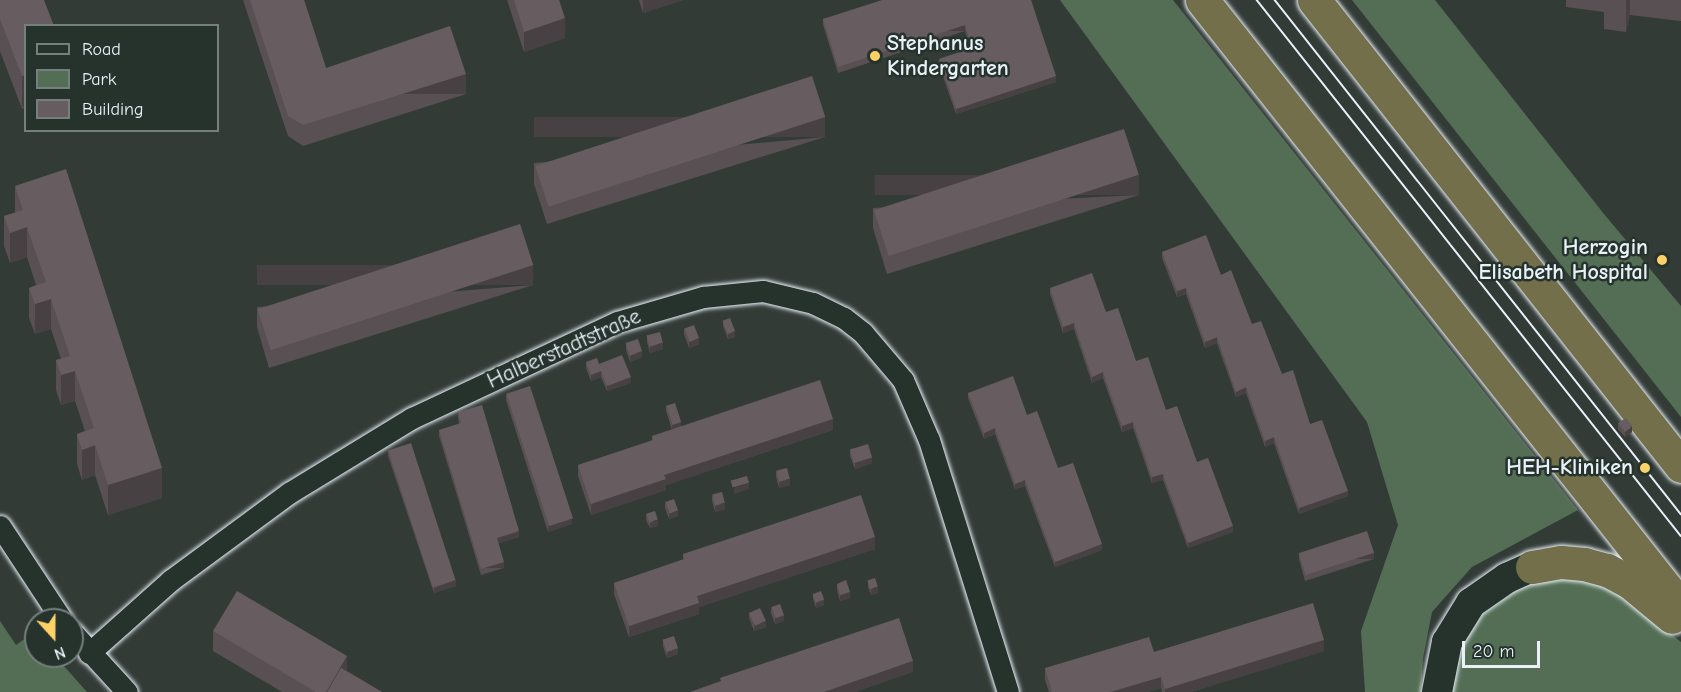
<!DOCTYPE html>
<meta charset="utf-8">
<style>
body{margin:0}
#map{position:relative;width:1681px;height:692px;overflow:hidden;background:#333b37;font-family:"Comic Neue",sans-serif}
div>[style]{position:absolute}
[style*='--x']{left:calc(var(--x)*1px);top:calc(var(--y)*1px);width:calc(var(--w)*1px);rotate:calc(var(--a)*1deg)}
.green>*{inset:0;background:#546e55}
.roads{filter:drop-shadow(0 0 2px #e8f1f8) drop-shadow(0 0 2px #e8f1f8)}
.street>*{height:21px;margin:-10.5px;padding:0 10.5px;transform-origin:10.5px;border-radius:10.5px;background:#26332d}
.secondary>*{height:30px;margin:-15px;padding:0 15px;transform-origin:15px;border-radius:15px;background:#26332d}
.highway>*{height:33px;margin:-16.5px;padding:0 16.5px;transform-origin:16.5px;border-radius:16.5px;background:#726f4a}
.tram>*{height:1.5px;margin:-0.75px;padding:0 0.75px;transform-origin:0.75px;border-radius:0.75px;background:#e8f1f8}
.wall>*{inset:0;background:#595053}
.shaded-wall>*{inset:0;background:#484144;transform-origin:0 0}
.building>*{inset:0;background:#675d61;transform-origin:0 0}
.dots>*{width:16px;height:16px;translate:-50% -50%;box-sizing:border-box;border:3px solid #26332d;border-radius:50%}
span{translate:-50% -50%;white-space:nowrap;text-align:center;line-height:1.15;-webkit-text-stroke:5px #26332d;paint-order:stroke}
.poi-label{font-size:22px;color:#e8f1f8;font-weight:700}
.left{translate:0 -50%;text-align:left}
.right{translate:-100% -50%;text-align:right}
.street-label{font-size:22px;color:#e8f1f8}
.legend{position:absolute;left:24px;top:24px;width:195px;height:108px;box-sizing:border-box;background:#26332d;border:2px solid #747f7e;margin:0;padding:8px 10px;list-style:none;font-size:18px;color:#e8f1f8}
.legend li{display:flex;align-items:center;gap:12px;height:30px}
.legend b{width:30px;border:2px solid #747f7e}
.north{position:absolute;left:24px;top:608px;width:60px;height:60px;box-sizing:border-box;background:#26332d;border:2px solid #747f7e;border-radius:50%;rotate:159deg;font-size:16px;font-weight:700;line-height:24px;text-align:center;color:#e8f1f8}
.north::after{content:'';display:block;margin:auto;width:21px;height:27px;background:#ffd166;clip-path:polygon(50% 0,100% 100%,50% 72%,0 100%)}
.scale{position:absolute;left:1462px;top:641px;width:78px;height:27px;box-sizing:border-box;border:3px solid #e8f1f8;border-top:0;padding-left:8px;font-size:18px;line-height:21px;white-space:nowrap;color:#e8f1f8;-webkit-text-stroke:4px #26332d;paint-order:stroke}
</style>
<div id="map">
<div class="green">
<i style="clip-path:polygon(1060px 0,1173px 0,1578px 510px,1472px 567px,1432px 612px,1423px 658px,1421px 692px,1365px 692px,1361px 631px,1398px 525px,1367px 422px)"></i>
<i style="clip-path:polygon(1352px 0,1435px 0,1604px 214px,1681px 306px,1681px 417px)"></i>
<i style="clip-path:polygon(1562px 576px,1602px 584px,1623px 595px,1681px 642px,1681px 692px,1452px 692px,1461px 647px,1483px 614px,1514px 592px,1538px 581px)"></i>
<i style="clip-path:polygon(0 621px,16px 645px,33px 633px,36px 636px,36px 656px,55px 656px,87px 692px,0 692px)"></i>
</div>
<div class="roads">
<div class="street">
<i style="--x:0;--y:526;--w:113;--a:56.6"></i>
<i style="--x:72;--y:632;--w:81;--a:47.5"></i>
<i style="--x:89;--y:653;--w:110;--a:-41.7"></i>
<i style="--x:171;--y:580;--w:147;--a:-36.4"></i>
<i style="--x:289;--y:493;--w:144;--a:-31.4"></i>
<i style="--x:412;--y:418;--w:226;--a:-25.1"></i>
<i style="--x:617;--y:322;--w:90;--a:-16.2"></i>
<i style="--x:703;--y:297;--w:60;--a:-5.7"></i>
<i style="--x:763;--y:291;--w:51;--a:13.5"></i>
<i style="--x:813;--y:303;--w:34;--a:26"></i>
<i style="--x:844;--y:318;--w:24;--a:38"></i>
<i style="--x:863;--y:333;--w:62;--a:49.6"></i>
<i style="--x:903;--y:380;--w:65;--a:66.6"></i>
<i style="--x:929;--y:440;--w:264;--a:72.6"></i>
</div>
<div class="secondary">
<i style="--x:1437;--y:692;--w:51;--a:-78.7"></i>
<i style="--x:1447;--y:642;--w:46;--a:-58.4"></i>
<i style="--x:1471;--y:603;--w:44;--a:-34.8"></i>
<i style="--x:1507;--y:578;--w:27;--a:-24"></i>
</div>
<div class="highway">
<i style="--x:1202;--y:0;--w:773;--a:51.72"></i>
<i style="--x:1314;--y:0;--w:593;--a:51.78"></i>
<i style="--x:1532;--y:567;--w:29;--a:-10"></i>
<i style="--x:1561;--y:562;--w:23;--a:5"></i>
<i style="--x:1584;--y:564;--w:24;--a:15"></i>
<i style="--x:1607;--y:570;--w:27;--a:28"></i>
<i style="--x:1631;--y:583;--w:53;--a:39.7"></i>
</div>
</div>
<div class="tram">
<i style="--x:1257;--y:0;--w:683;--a:51.65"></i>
<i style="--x:1275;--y:0;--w:655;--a:51.7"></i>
</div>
<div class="wall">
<i style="clip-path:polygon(0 0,26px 26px,26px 107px,22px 109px,0 51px)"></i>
<i style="clip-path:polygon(243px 0,304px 0,326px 68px,466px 94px,303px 146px,288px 136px)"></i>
<i style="clip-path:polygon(507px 0,559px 0,565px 38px,524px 52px)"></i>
<i style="clip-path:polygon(639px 0,683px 0,643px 13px)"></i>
<i style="clip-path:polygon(1031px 0,1056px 82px,956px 114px,939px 65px,939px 59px,970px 49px,965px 31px,838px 73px,823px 25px,823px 19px)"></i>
<i style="clip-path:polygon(1566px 0,1681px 0,1681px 21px,1630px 15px,1626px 32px,1604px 29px,1604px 12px,1566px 7px)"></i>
<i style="clip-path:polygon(825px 137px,547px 224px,534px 184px,534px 163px)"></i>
<i style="clip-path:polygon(15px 186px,162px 498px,108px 515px,95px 475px,82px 480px,77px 464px,77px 434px,85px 431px,75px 401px,61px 405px,56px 390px,56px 360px,61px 359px,51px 329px,35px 334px,29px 318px,29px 288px,36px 285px,27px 257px,10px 263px,4px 246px,4px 216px,15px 213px)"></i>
<i style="clip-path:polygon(1139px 195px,887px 274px,873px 228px,873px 208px)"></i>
<i style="clip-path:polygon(1162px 252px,1221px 275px,1282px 374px,1310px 424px,1348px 496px,1299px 514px,1274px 443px,1265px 447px,1246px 393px,1236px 397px,1217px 343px,1205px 348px,1186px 294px,1177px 297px,1162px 258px)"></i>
<i style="clip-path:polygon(533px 285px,269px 368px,257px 327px,257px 307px)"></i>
<i style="clip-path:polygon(1050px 288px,1106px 312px,1197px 462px,1233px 532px,1188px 548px,1163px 480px,1152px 483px,1133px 428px,1122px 432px,1103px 378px,1092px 383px,1074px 329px,1063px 333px,1050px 294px)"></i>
<i style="clip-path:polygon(723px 321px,735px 337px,728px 339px,723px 326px)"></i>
<i style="clip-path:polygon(684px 328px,699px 344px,689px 348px,684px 334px)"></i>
<i style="clip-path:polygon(647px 336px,663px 349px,650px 353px,647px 342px)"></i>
<i style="clip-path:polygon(626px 344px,642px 357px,630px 362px,626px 350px)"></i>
<i style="clip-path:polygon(586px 362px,599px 364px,631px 383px,607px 391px,601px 377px,591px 381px,586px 368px)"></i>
<i style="clip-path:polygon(968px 393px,1027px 415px,1058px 468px,1102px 550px,1055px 567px,1025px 486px,1015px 489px,995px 434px,984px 439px,968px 398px)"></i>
<i style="clip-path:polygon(506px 394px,572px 524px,548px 532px,506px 400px)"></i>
<i style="clip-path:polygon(666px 405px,681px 427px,833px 430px,666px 485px,666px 490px,591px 515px,578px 476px,578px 465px,652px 441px,652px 436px,672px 430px,666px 411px)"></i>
<i style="clip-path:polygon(458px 412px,519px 537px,498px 543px,504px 568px,481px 575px,439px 436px,439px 430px,459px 424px,458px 418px)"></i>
<i style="clip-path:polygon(1618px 423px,1632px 432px,1625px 437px,1618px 429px)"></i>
<i style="clip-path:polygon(388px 450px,456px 586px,434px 593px,388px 456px)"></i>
<i style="clip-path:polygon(850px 451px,872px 463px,855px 469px,850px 456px)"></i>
<i style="clip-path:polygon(776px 471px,790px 485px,779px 488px,776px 477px)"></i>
<i style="clip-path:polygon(712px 495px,725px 509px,715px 512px,712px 501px)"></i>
<i style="clip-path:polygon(665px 502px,678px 516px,669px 519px,665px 508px)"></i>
<i style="clip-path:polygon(646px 514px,658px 526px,650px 528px,646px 520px)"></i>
<i style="clip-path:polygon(875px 549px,699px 607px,699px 614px,629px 637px,614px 594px,614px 583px,683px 560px,683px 554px)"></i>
<i style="clip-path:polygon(1299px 554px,1374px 559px,1305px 581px,1299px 559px)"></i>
<i style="clip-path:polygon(868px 581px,878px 593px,871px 595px,868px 587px)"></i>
<i style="clip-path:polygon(837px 584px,850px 598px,840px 601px,837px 590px)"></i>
<i style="clip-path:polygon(813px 594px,824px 605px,816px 608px,813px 599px)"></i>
<i style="clip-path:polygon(771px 607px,784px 621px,775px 624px,771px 613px)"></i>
<i style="clip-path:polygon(749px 612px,766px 627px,754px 631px,749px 618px)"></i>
<i style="clip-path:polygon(213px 631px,347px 671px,382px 692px,282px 692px,213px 651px)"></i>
<i style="clip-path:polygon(663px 640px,678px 654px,667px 658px,663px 646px)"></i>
<i style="clip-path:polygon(1324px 651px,1191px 692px,1162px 692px,1161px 688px,1148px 692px,1049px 692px,1045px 680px,1045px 668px,1154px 652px)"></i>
</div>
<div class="shaded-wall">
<i style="clip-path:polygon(643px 0,683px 0,643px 13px)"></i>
<i style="clip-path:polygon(1626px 0,1630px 0,1630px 15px,1626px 32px)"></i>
<i style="clip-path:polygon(565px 18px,565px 38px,524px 52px,524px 32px)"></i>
<i style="left:965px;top:25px;width:6px;height:134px;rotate:90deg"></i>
<i style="left:466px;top:74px;width:20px;height:171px;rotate:90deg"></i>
<i style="left:26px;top:75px;width:32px;height:4px;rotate:90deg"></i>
<i style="clip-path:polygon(1056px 76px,1056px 82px,956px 114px,956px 109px)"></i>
<i style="left:825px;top:117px;width:20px;height:291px;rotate:90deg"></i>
<i style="left:1139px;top:175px;width:20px;height:264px;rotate:90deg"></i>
<i style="clip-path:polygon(27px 227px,27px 257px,10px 263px,10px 233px)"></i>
<i style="left:533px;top:265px;width:20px;height:276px;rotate:90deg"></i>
<i style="clip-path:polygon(1186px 288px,1186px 294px,1177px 297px,1177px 291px)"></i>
<i style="clip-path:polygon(51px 299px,51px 329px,35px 334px,35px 304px)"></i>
<i style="clip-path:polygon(1074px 323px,1074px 329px,1063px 333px,1063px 327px)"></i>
<i style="clip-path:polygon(735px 331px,735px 337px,728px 339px,728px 334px)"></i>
<i style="clip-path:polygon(1217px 337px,1217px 343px,1205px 348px,1205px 342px)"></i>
<i style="clip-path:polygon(699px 338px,699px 344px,689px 348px,689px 342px)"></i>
<i style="clip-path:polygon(663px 343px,663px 349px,650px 353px,650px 347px)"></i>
<i style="clip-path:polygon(642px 351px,642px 357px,630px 362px,630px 356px)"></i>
<i style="clip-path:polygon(75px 371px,75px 401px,61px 405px,61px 375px)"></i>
<i style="clip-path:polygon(601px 371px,601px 377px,591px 381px,591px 375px)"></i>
<i style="clip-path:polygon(1103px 372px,1103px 378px,1092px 383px,1092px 377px)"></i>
<i style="clip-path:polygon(631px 377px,631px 383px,607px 391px,607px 386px)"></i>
<i style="clip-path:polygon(1246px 387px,1246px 393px,1236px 397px,1236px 392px)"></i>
<i style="clip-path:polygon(833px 419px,833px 430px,666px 485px,666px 490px,591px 515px,591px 504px,664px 475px)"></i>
<i style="clip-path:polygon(681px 422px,681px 428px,672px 430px,672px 425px)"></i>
<i style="clip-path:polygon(1133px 422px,1133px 428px,1122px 432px,1122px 426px)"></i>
<i style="clip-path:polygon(1632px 426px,1632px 432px,1625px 437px,1625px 432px)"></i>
<i style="clip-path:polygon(995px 428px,995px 434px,984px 439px,984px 433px)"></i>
<i style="clip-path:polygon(1274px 437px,1274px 443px,1265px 447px,1265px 441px)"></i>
<i style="clip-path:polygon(95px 445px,95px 475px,82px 480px,82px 450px)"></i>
<i style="clip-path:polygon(872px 457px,872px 463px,855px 469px,855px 463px)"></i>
<i style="clip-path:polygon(162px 468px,162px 498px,108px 515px,108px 485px)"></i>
<i style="clip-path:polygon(1163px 474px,1163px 480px,1152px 483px,1152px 477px)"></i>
<i style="clip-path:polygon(790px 479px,790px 485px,779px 488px,779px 482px)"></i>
<i style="clip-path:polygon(1025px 480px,1025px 486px,1015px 489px,1015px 484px)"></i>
<i style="clip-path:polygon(749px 483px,749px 489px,734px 494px,734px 488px)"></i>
<i style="clip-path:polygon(1348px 491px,1348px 496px,1299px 514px,1299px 508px)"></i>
<i style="clip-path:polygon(725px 503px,725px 509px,715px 512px,715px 506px)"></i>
<i style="clip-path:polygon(678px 510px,678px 516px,669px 519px,669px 514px)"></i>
<i style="clip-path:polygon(572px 519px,572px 524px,548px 532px,548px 526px)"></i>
<i style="clip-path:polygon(658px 520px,658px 526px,650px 528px,650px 523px)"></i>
<i style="clip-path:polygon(1233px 526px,1233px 532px,1188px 548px,1188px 543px)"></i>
<i style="clip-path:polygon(519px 531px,519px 537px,497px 544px,497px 538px)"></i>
<i style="clip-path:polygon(875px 537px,875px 549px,699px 607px,699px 614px,629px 637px,629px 626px,697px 596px)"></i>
<i style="clip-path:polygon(1102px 544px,1102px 550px,1055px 567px,1055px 562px)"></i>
<i style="left:1374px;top:553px;width:6px;height:72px;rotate:90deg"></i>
<i style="left:504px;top:562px;width:6px;height:24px;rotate:90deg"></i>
<i style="clip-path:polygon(456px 580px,456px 586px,434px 593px,434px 588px)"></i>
<i style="clip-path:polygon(878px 587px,878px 593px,871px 595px,871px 589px)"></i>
<i style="clip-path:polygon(850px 592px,850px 598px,840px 601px,840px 595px)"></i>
<i style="clip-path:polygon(824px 599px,824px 605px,816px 608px,816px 602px)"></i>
<i style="clip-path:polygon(784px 615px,784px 621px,775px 624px,775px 618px)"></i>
<i style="clip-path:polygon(766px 621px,766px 627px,754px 631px,754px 625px)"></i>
<i style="clip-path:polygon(1324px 640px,1324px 651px,1191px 692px,1165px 692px,1165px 689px)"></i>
<i style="clip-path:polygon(678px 648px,678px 654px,667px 658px,667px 652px)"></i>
<i style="clip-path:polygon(347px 656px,347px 676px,338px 692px,326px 692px)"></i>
<i style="clip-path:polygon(913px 661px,913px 672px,856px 692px,824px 692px)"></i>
<i style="clip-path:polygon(1161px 677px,1161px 688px,1148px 692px,1110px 692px)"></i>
</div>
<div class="building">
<i style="clip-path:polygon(0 0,44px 0,54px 26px,26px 26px,26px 75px,22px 76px,0 19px)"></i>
<i style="clip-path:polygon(250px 0,304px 0,326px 68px,450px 26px,466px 74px,303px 125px,288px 116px)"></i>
<i style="clip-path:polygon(514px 0,559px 0,565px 18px,524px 32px)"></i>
<i style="clip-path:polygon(882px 0,1031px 0,1056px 76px,956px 109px,939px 59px,972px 48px,965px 25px,838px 67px,823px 19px)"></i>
<i style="left:812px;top:76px;width:43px;height:291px;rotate:72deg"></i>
<i style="left:1124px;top:129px;width:48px;height:263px;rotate:72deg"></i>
<i style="clip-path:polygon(66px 169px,162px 468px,108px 485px,95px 445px,82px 450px,77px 434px,94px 428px,75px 371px,61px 375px,56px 360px,70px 356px,51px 299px,35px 304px,29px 288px,46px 282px,27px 227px,10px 233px,4px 216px,23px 210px,15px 186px)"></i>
<i style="left:520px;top:224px;width:43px;height:276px;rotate:72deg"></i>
<i style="clip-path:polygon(1206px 235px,1221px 275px,1231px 270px,1252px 324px,1261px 321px,1282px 374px,1293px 370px,1310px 424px,1322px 420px,1348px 491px,1299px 508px,1274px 437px,1265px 441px,1246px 387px,1236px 392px,1217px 337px,1205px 342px,1186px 288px,1177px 291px,1162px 252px)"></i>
<i style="clip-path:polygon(1092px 273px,1106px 312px,1118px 308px,1136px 361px,1148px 357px,1166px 410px,1177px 406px,1197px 462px,1208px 458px,1233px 526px,1188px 543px,1163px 474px,1152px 477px,1133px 422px,1122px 426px,1103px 372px,1092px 377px,1074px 323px,1063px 327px,1050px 288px)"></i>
<i style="left:730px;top:318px;width:14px;height:8px;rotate:69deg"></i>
<i style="left:694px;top:325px;width:14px;height:10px;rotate:69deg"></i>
<i style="left:660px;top:332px;width:11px;height:14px;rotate:75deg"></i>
<i style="left:638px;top:339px;width:13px;height:13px;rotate:72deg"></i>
<i style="clip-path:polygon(622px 355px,631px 377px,607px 386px,601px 371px,591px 375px,586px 362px,597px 358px,599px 364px)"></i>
<i style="clip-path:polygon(1013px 376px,1027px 415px,1037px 411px,1058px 468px,1073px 463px,1102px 544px,1055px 562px,1025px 480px,1015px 484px,995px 428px,984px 433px,968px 393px)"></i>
<i style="clip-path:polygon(820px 380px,833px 419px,664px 475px,666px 479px,591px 504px,578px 465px,653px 440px,652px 436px)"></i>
<i style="left:530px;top:386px;width:139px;height:25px;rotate:72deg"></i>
<i style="left:675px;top:403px;width:20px;height:9px;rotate:72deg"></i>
<i style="clip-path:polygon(482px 405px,519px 531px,497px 538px,504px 562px,481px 569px,439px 430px,461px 423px,458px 412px)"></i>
<i style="clip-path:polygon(1626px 418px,1632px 426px,1625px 432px,1618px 423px)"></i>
<i style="left:411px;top:443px;width:144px;height:24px;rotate:72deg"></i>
<i style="left:868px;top:444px;width:14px;height:19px;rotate:73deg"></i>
<i style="left:787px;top:468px;width:11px;height:11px;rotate:75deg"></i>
<i style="left:747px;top:476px;width:7px;height:17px;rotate:74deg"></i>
<i style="left:722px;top:492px;width:11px;height:10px;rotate:75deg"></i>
<i style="clip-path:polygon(861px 495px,875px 537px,697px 596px,699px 603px,629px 626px,614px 583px,684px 559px,683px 554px)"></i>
<i style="left:674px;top:499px;width:12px;height:9px;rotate:70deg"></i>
<i style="left:655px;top:511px;width:9px;height:9px;rotate:72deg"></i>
<i style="left:1367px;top:531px;width:23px;height:72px;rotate:72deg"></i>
<i style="left:875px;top:578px;width:9px;height:8px;rotate:72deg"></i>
<i style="clip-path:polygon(846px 580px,850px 592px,840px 595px,837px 584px)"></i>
<i style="clip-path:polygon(237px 591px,347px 656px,326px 692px,316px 692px,213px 631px)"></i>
<i style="left:821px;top:591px;width:9px;height:9px;rotate:69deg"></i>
<i style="clip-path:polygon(1313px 603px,1324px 640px,1165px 689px,1161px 677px,1110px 692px,1052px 692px,1045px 668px,1149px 637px,1154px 652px)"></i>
<i style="left:780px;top:604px;width:12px;height:9px;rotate:70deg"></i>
<i style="left:760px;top:608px;width:14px;height:12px;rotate:65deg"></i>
<i style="clip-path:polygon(899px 618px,913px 661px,824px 692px,690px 692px,721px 681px,720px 678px)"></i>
<i style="left:674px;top:636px;width:13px;height:12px;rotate:72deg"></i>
<i style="clip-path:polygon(341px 668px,382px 692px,327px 692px)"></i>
</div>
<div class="dots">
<i style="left:875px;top:56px;background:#ffd166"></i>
<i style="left:1662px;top:260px;background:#ffd166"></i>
<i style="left:1645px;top:468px;background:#ffd166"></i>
</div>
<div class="poi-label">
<span class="left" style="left:887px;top:56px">Stephanus<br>Kindergarten</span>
<span class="right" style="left:1648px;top:260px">Herzogin<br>Elisabeth Hospital</span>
<span class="right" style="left:1633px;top:468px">HEH-Kliniken</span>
</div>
<div class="street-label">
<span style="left:564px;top:349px;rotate:-24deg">Halberstadtstraße</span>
</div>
<ul class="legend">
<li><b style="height:8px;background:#26332d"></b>Road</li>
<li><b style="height:16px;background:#546e55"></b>Park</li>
<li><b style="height:16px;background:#675d61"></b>Building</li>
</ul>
<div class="north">N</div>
<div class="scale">20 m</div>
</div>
